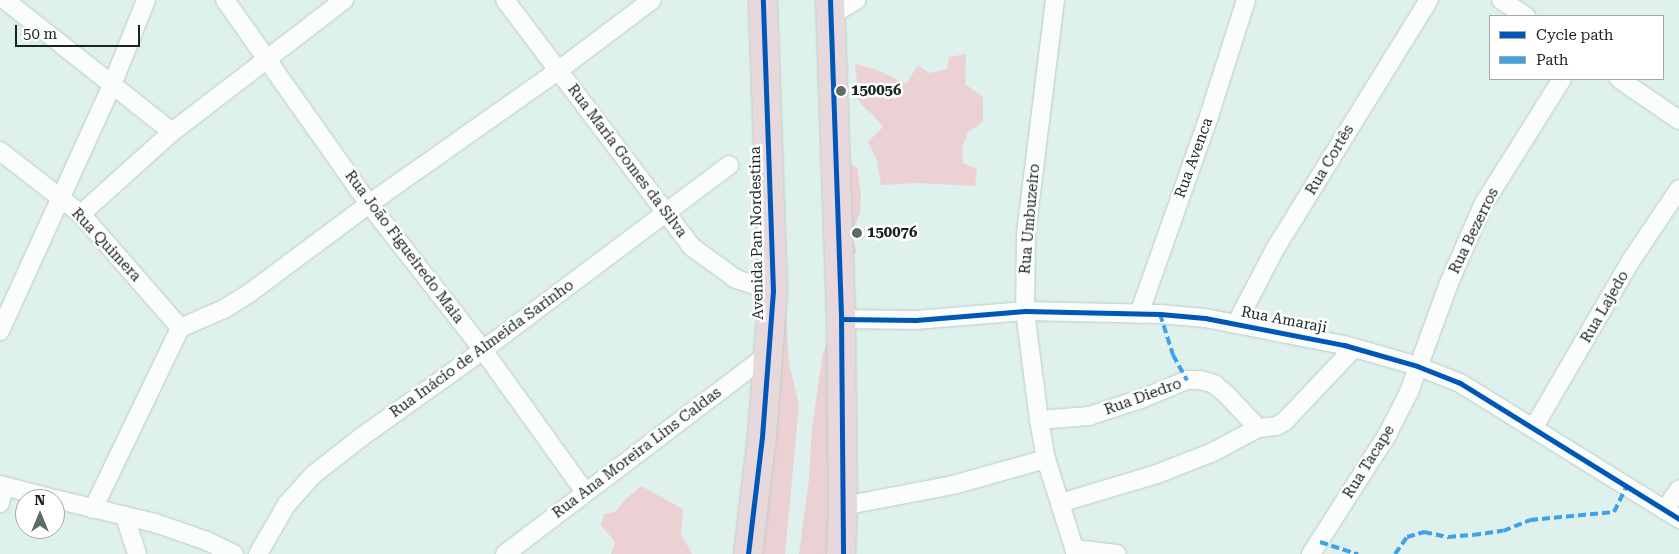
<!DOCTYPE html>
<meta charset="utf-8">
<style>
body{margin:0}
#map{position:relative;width:1679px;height:554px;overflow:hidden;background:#dff1ec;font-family:"Roboto Serif",serif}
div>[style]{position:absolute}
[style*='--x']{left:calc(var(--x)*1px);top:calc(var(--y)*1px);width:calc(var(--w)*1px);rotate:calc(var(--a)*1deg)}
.green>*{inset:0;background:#ebd0d4}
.roads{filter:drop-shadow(0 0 1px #bdcbc7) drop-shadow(0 0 1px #bdcbc7)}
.street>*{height:18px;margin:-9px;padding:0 9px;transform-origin:9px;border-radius:9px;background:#fafdfc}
.highway>*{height:28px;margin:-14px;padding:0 14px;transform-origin:14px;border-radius:14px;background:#e6d8db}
.quiet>*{height:4px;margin-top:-2px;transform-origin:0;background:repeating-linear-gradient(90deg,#3da2ea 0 8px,transparent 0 12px)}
.cycleway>*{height:5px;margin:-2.5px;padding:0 2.5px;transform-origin:2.5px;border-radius:2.5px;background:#0057b8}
.dots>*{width:14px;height:14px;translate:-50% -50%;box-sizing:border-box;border:2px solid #fff;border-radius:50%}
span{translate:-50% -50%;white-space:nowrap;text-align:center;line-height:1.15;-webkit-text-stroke:5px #fff;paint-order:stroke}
.poi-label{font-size:15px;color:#182421;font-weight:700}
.left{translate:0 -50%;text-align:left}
.street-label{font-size:15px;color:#182421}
.legend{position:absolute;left:1489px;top:15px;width:175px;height:65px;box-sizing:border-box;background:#fff;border:1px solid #a3a7a6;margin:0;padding:6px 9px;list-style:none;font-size:15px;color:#182421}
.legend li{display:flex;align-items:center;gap:10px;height:25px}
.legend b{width:25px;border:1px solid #a3a7a6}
.north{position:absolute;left:15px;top:489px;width:50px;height:50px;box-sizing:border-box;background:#fff;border:1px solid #a3a7a6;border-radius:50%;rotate:0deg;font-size:14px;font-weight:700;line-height:20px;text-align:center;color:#182421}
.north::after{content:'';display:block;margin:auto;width:18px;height:22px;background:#5e6c68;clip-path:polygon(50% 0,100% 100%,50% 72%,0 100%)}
.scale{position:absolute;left:15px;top:25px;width:125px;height:22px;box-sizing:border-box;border:2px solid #182421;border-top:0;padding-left:6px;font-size:15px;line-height:18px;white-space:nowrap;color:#182421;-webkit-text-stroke:4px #fff;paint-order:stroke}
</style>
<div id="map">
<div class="green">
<i style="clip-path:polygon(966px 54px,965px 84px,983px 97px,983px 122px,968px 132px,962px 148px,963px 163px,977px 169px,975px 186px,918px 183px,881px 185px,877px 160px,868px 142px,883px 127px,874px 116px,859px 102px,855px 64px,875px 69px,906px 84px,918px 65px,929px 73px,947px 69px,949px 57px)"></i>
<i style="clip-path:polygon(840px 161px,857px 167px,861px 193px,860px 213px,851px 235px,857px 252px,846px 260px)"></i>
<i style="clip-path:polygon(784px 278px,789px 363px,799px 405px,785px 554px,752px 554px)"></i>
<i style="clip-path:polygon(834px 329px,829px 554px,799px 554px,809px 479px,812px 428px,823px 353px)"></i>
<i style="clip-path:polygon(641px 486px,683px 509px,681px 534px,692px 554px,611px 554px,615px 542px,601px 525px,604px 514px,615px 512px,626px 499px)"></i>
</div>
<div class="roads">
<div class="street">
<i style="--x:5;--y:0;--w:213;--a:38.3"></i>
<i style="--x:225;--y:0;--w:250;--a:54.8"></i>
<i style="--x:369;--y:204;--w:185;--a:52"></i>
<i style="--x:483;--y:350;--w:175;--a:54.3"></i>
<i style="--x:505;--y:0;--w:310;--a:52.9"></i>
<i style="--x:692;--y:247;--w:54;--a:36"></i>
<i style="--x:736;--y:279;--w:39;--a:18"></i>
<i style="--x:1055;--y:0;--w:235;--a:97.1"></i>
<i style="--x:1026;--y:233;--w:78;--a:90.7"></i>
<i style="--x:1025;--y:311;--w:110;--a:82.7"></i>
<i style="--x:1039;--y:420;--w:40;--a:80"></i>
<i style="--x:1046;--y:459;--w:100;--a:72.5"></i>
<i style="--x:1501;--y:0;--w:30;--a:33"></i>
<i style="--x:830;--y:16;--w:31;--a:-31"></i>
<i style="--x:1619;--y:79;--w:73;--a:34.3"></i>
<i style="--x:0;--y:151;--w:103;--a:37.9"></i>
<i style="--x:81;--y:214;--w:151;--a:49"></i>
<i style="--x:81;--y:214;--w:122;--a:-42"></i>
<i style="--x:172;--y:132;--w:217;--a:-37.5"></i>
<i style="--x:1139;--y:314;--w:213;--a:-70.5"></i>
<i style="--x:1210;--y:113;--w:119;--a:-72.3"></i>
<i style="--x:841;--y:319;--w:75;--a:0.8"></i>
<i style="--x:916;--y:320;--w:109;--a:-4.7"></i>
<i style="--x:1025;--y:311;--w:135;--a:1.3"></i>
<i style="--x:1160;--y:314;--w:45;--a:5.1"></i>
<i style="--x:1205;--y:318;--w:142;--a:11"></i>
<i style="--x:1344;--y:345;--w:76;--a:16"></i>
<i style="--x:1417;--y:366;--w:46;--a:21.6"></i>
<i style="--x:1460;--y:383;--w:258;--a:31.8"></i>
<i style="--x:1236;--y:324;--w:85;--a:-62.5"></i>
<i style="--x:1275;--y:249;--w:293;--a:-58.3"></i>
<i style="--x:0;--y:331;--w:270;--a:-65.5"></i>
<i style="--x:112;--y:85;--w:92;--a:-68.2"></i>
<i style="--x:1039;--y:420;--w:50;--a:-4.6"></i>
<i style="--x:1089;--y:416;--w:55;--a:-18.1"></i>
<i style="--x:1141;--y:399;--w:50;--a:-22.4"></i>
<i style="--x:1187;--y:380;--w:13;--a:0"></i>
<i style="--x:1200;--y:380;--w:15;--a:16"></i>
<i style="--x:1214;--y:384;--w:16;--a:40"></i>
<i style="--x:1226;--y:394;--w:47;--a:46.7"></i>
<i style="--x:1534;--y:427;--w:191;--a:-59.8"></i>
<i style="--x:1630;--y:262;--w:88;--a:-56.1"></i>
<i style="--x:0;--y:485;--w:56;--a:14.5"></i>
<i style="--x:55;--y:499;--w:103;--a:13.5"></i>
<i style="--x:155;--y:523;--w:55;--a:19.1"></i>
<i style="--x:207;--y:541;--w:30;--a:26"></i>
<i style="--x:0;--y:503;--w:17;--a:-77"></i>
<i style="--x:1060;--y:503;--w:101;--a:-16.6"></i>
<i style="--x:1157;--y:474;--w:60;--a:-21.4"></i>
<i style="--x:1213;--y:452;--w:51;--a:-28.1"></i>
<i style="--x:1258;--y:428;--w:18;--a:-6"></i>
<i style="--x:1276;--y:426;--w:9;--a:-27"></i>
<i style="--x:1284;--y:422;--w:102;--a:-46.6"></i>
<i style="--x:843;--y:506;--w:112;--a:-10.8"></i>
<i style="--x:953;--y:485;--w:97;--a:-15.6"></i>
<i style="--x:93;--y:509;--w:201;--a:-64.3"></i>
<i style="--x:180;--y:328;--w:48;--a:-23.4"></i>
<i style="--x:224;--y:309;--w:32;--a:-32"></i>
<i style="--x:251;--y:292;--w:147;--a:-36.7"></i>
<i style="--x:369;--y:204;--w:232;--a:-35.2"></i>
<i style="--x:559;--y:70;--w:116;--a:-37"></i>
<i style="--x:1665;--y:510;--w:25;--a:-56"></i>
<i style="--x:125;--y:517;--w:39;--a:72"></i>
<i style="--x:1074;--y:549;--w:43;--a:6.6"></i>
<i style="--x:258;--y:554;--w:58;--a:-59.9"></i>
<i style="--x:287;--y:504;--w:39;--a:-48"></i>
<i style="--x:313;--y:475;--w:63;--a:-38"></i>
<i style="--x:363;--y:436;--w:148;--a:-35.6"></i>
<i style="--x:483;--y:350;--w:308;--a:-36.9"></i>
<i style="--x:505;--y:554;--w:333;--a:-37.2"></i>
<i style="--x:1311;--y:554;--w:141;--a:-57.4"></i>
<i style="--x:1387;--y:435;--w:48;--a:-62.9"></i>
<i style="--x:1409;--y:392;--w:116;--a:-69.8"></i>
<i style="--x:1449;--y:283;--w:85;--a:-66.4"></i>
<i style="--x:1483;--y:205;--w:149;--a:-57.9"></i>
</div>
<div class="highway">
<i style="--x:830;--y:0;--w:319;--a:88"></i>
<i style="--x:841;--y:319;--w:187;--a:89.4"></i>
<i style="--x:843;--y:506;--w:48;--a:92.4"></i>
<i style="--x:748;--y:554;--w:118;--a:-83.2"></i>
<i style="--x:762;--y:437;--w:146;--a:-85.7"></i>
<i style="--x:773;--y:291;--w:291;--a:-92"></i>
</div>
</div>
<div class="quiet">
<i style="--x:1160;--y:314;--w:43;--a:72.4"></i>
<i style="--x:1173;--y:355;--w:29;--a:61"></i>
<i style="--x:1320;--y:542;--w:40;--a:18"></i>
<i style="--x:1395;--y:554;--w:21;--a:-55"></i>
<i style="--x:1407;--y:537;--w:18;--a:-16"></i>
<i style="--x:1424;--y:532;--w:25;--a:12"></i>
<i style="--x:1448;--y:537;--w:25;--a:-5"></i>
<i style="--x:1473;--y:535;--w:30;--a:-8"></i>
<i style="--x:1503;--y:531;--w:29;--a:-22"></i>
<i style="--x:1530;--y:520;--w:84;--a:-5.4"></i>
<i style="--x:1614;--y:512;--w:30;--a:-64"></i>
</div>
<div class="cycleway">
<i style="--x:830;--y:0;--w:319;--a:88"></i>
<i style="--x:841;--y:319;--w:235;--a:89.5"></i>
<i style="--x:841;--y:319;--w:75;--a:0.8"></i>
<i style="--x:916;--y:320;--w:109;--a:-4.7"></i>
<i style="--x:1025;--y:311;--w:135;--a:1.3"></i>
<i style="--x:1160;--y:314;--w:45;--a:5.1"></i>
<i style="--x:1205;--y:318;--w:142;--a:11"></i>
<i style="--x:1344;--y:345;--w:76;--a:16"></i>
<i style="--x:1417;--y:366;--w:46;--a:21.6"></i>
<i style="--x:1460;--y:383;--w:258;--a:31.8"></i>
<i style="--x:748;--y:554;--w:118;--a:-83.2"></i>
<i style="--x:762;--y:437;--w:146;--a:-85.7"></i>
<i style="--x:773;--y:291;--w:291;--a:-92"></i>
</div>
<div class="dots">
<i style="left:841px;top:91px;background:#5e6c68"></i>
<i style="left:857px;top:233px;background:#5e6c68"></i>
</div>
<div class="poi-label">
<span class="left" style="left:851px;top:91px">150056</span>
<span class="left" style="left:867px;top:233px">150076</span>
</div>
<div class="street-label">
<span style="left:1194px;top:158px;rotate:-70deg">Rua Avenca</span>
<span style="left:1330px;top:160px;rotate:-59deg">Rua Cortês</span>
<span style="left:627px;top:161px;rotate:53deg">Rua Maria Gomes da Silva</span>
<span style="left:1030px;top:219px;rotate:-85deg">Rua Umbuzeiro</span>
<span style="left:1474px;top:231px;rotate:-64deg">Rua Bezerros</span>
<span style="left:757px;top:233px;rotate:-91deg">Avenida Pan Nordestina</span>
<span style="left:106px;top:245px;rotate:47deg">Rua Quimera</span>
<span style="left:404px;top:247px;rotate:53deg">Rua João Figueiredo Maia</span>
<span style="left:1605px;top:307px;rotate:-60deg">Rua Lajedo</span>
<span style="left:1284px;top:320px;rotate:11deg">Rua Amaraji</span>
<span style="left:482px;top:349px;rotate:-36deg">Rua Inácio de Almeida Sarinho</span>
<span style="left:1143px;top:397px;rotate:-20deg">Rua Diedro</span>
<span style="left:637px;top:453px;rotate:-37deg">Rua Ana Moreira Lins Caldas</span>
<span style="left:1369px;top:462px;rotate:-58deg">Rua Tacape</span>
</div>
<ul class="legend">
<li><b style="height:6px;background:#0057b8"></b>Cycle path</li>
<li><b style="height:6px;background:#3da2ea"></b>Path</li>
</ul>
<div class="north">N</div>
<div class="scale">50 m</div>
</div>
